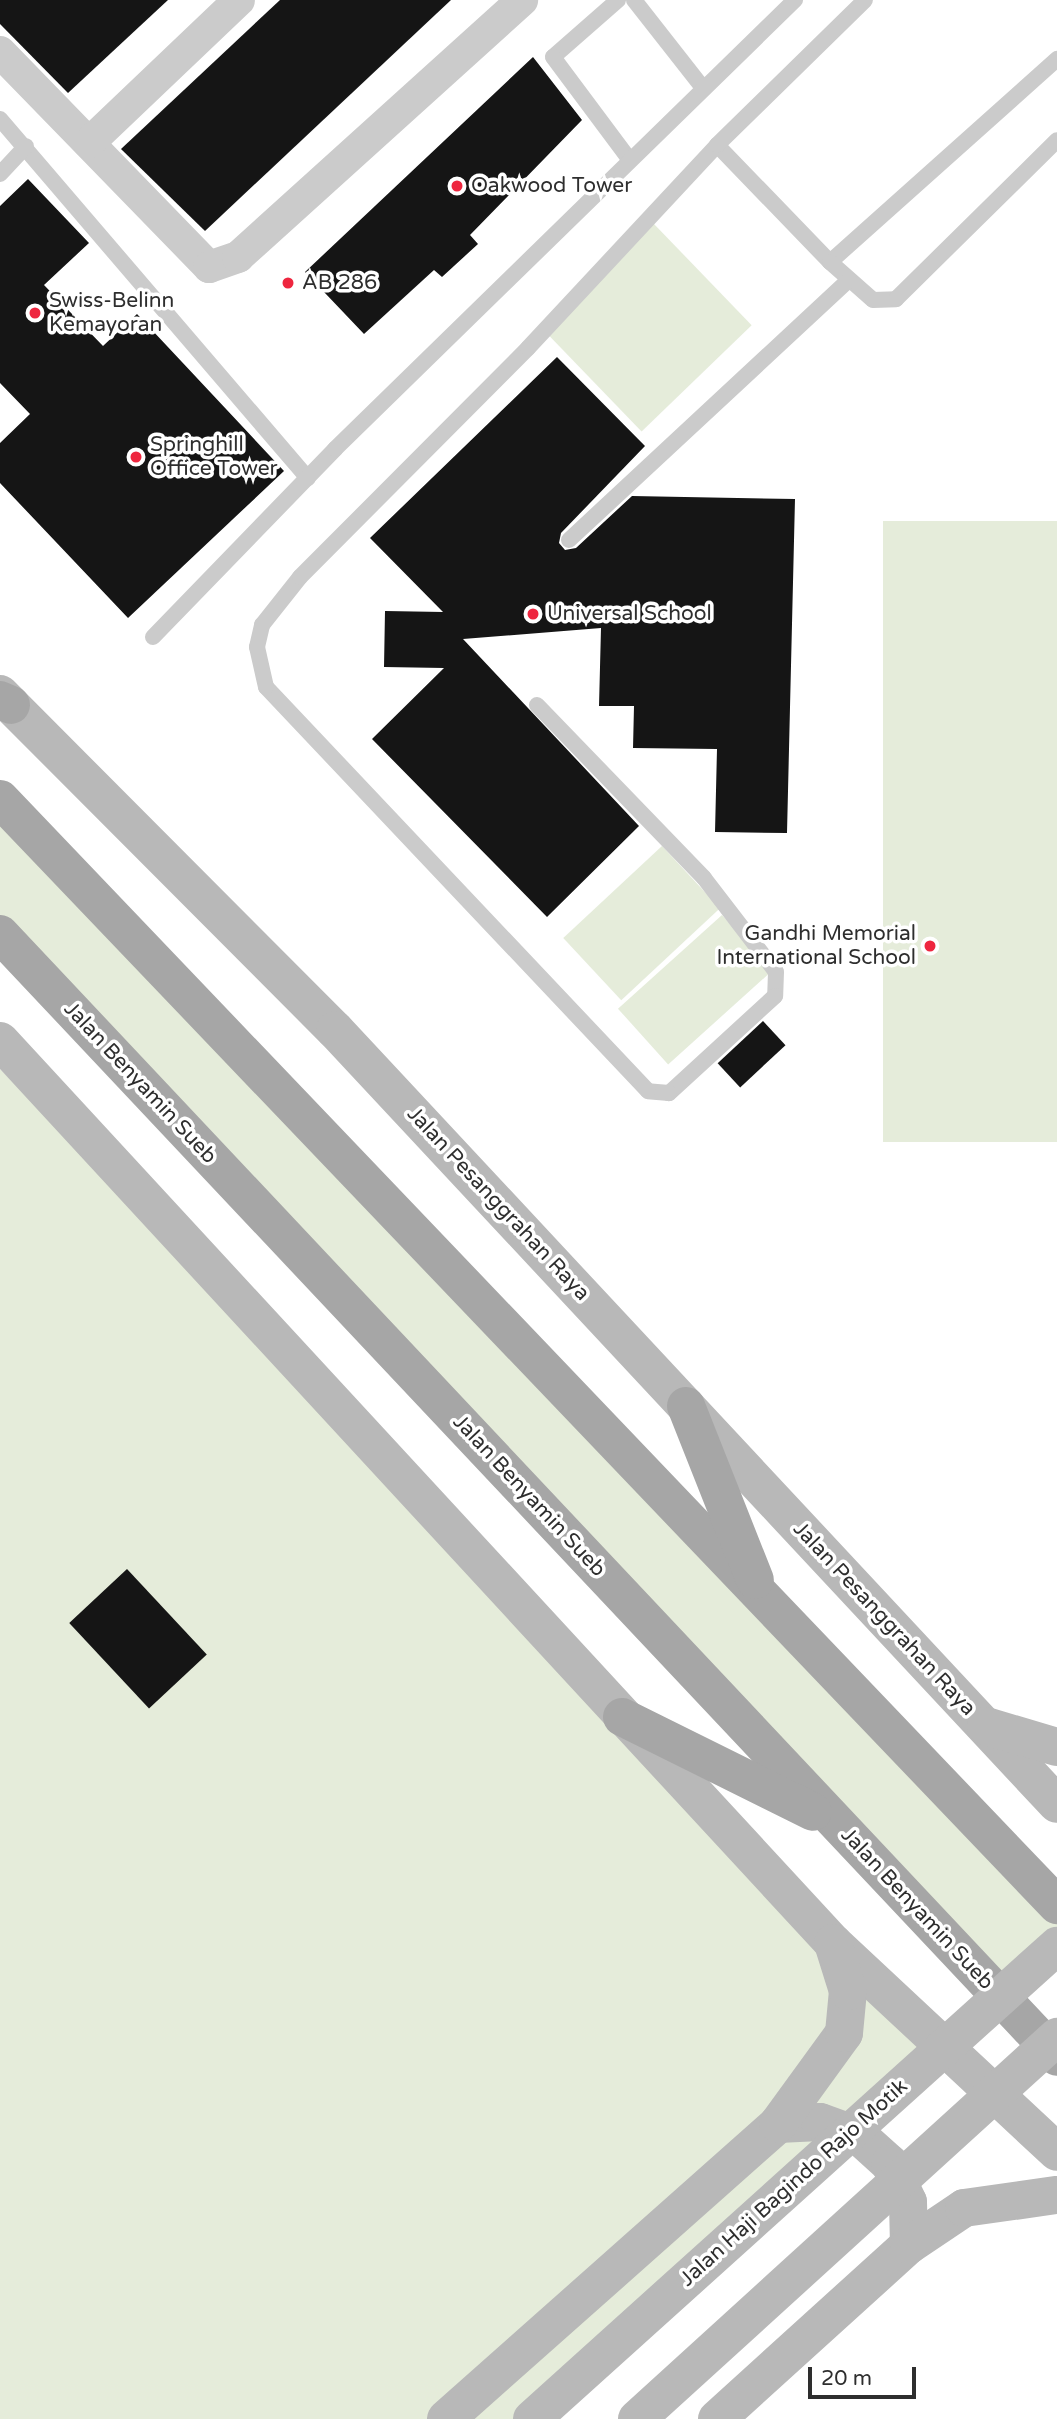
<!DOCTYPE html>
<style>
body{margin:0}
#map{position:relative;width:1057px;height:2419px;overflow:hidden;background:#fff;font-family:"Varela Round",sans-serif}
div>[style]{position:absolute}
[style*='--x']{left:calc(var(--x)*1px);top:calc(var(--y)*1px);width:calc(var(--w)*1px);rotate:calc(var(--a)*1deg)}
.green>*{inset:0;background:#e5ecda;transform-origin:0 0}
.building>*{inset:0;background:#151515;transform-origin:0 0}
.service>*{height:16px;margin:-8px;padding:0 8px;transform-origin:8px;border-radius:8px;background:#cbcbcb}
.minor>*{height:32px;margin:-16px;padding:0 16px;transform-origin:16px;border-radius:16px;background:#cbcbcb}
.secondary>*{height:38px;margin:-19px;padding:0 19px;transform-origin:19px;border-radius:19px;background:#b8b8b8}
.primary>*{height:38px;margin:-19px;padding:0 19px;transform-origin:19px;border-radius:19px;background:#a6a6a6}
.secondary-bridge>*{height:38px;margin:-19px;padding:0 19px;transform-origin:19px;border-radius:19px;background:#b8b8b8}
.dots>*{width:19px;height:19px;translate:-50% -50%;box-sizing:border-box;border:4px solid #fff;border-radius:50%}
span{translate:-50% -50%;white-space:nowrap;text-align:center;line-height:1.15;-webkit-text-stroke:7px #fff;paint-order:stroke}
.poi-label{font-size:21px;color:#2e2e2e}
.left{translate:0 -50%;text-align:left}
.right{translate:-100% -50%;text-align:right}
.street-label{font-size:21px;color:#2e2e2e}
.scale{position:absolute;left:808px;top:2367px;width:108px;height:32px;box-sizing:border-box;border:4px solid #2e2e2e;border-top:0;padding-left:9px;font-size:21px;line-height:24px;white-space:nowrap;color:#2e2e2e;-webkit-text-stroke:5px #fff;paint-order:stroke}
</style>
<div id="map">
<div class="green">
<i style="left:653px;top:223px;width:142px;height:153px;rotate:46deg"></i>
<i style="left:1057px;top:521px;width:621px;height:174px;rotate:90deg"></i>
<i style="clip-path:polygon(0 804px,1057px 1907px,1057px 1946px,999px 1998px,0 935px)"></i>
<i style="left:662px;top:846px;width:85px;height:135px;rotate:47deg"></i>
<i style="left:722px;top:915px;width:75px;height:140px;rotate:48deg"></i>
<i style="clip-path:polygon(0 1069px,946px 2046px,532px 2419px,0 2419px)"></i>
</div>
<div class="building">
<i style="clip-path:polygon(0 0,168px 0,68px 93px,0 24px)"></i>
<i style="clip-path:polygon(280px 0,451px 0,205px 231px,121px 149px)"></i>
<i style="clip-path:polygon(533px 57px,582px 120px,470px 235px,478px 244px,442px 277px,434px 270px,364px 334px,305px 272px)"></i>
<i style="clip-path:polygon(28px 179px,89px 243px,44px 285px,103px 346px,137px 314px,284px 471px,128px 618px,0 483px,0 443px,30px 414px,0 383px,0 206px)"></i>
<i style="clip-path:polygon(557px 357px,645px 446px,561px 533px,559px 543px,565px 550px,576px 548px,632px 496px,795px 499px,787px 833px,715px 832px,717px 749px,633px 748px,634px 706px,599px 706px,601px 628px,463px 639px,639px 826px,547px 917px,372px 739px,444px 668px,384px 667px,385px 611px,443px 612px,370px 538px)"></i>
<i style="left:763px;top:1021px;width:33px;height:62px;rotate:47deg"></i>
<i style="left:127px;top:1569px;width:117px;height:79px;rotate:47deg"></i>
</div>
<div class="service">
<i style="--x:618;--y:0;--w:86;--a:138.8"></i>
<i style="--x:553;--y:57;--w:127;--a:53.3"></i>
<i style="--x:634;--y:0;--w:112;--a:51.9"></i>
<i style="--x:0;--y:119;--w:473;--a:49.4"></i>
<i style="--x:717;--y:145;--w:163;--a:46"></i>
<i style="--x:830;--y:262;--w:305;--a:-41.8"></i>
<i style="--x:0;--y:174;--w:38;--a:-47"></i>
<i style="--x:830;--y:262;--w:57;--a:41.5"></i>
<i style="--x:873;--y:300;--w:23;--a:-2"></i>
<i style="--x:896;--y:299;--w:226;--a:-44.6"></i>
<i style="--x:569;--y:540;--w:382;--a:-42.9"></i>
<i style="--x:153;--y:637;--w:262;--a:-45.9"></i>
<i style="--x:335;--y:449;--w:643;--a:-44.31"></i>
<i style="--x:537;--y:705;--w:240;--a:46"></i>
<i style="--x:704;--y:878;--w:118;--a:52.5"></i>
<i style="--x:776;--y:972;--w:24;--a:92"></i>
<i style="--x:775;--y:996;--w:144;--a:137.5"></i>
<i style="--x:669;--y:1093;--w:21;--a:-175"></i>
<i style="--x:648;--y:1091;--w:556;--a:-133.4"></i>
<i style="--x:266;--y:687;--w:41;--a:-102.7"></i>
<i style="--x:257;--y:647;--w:23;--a:-77"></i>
<i style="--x:262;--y:625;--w:61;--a:-51.6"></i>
<i style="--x:300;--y:577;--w:323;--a:-45.1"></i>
<i style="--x:528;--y:348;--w:277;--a:-47"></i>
<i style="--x:717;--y:145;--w:207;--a:-44.4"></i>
</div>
<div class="minor">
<i style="--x:0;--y:52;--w:300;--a:45.8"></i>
<i style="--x:209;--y:267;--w:31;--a:-19"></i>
<i style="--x:238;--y:257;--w:383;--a:-42.1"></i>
<i style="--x:89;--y:143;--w:207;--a:-43.6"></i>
</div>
<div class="secondary">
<i style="--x:0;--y:694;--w:474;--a:45.1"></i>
<i style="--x:335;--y:1030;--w:1058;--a:46.99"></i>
<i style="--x:0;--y:1041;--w:1228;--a:47.28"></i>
<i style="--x:833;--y:1943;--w:306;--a:43"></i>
<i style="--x:986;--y:1726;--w:74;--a:16.5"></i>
<i style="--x:778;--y:2124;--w:42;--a:-2.7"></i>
<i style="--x:820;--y:2122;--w:41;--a:19.7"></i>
<i style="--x:859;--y:2136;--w:42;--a:42.1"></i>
<i style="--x:890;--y:2164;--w:42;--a:64.7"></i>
<i style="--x:908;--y:2202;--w:43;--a:88.7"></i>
<i style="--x:446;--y:2419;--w:444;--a:-41.6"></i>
<i style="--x:778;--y:2124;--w:112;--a:-54"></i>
<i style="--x:844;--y:2033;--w:42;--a:-84.6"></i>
<i style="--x:848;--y:1991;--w:50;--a:-107.4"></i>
<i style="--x:717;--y:2419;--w:259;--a:-42.2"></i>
<i style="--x:909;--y:2245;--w:66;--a:-33.9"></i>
<i style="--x:964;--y:2208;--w:94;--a:-8"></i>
</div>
<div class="primary">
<i style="--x:0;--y:700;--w:12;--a:24"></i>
<i style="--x:0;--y:799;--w:1530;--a:46.3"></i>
<i style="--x:0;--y:934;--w:1542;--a:46.73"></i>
<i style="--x:686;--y:1406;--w:187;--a:68.4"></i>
<i style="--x:622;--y:1717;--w:213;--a:26.4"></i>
</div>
<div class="secondary-bridge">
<i style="--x:532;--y:2419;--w:707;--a:-42.02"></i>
<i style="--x:637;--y:2419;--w:568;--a:-42.29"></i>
</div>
<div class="dots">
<i style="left:457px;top:186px;background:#ee263f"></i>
<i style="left:288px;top:283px;background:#ee263f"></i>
<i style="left:35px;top:313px;background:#ee263f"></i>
<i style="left:136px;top:457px;background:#ee263f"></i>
<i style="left:533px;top:614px;background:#ee263f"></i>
<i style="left:930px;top:946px;background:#ee263f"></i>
</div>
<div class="poi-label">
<span class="left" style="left:471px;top:186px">Oakwood Tower</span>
<span class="left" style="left:302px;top:283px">AB 286</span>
<span class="left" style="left:49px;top:313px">Swiss-Belinn<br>Kemayoran</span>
<span class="left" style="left:150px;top:457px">Springhill<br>Office Tower</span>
<span class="left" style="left:547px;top:614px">Universal School</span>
<span class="right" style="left:916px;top:946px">Gandhi Memorial<br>International School</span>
</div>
<div class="street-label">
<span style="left:140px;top:1083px;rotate:47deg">Jalan Benyamin Sueb</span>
<span style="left:498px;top:1204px;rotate:47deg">Jalan Pesanggrahan Raya</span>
<span style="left:529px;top:1496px;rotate:47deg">Jalan Benyamin Sueb</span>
<span style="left:884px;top:1619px;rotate:47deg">Jalan Pesanggrahan Raya</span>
<span style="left:917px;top:1909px;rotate:47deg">Jalan Benyamin Sueb</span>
<span style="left:794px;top:2183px;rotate:-42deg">Jalan Haji Bagindo Rajo Motik</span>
</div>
<div class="scale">20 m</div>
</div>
